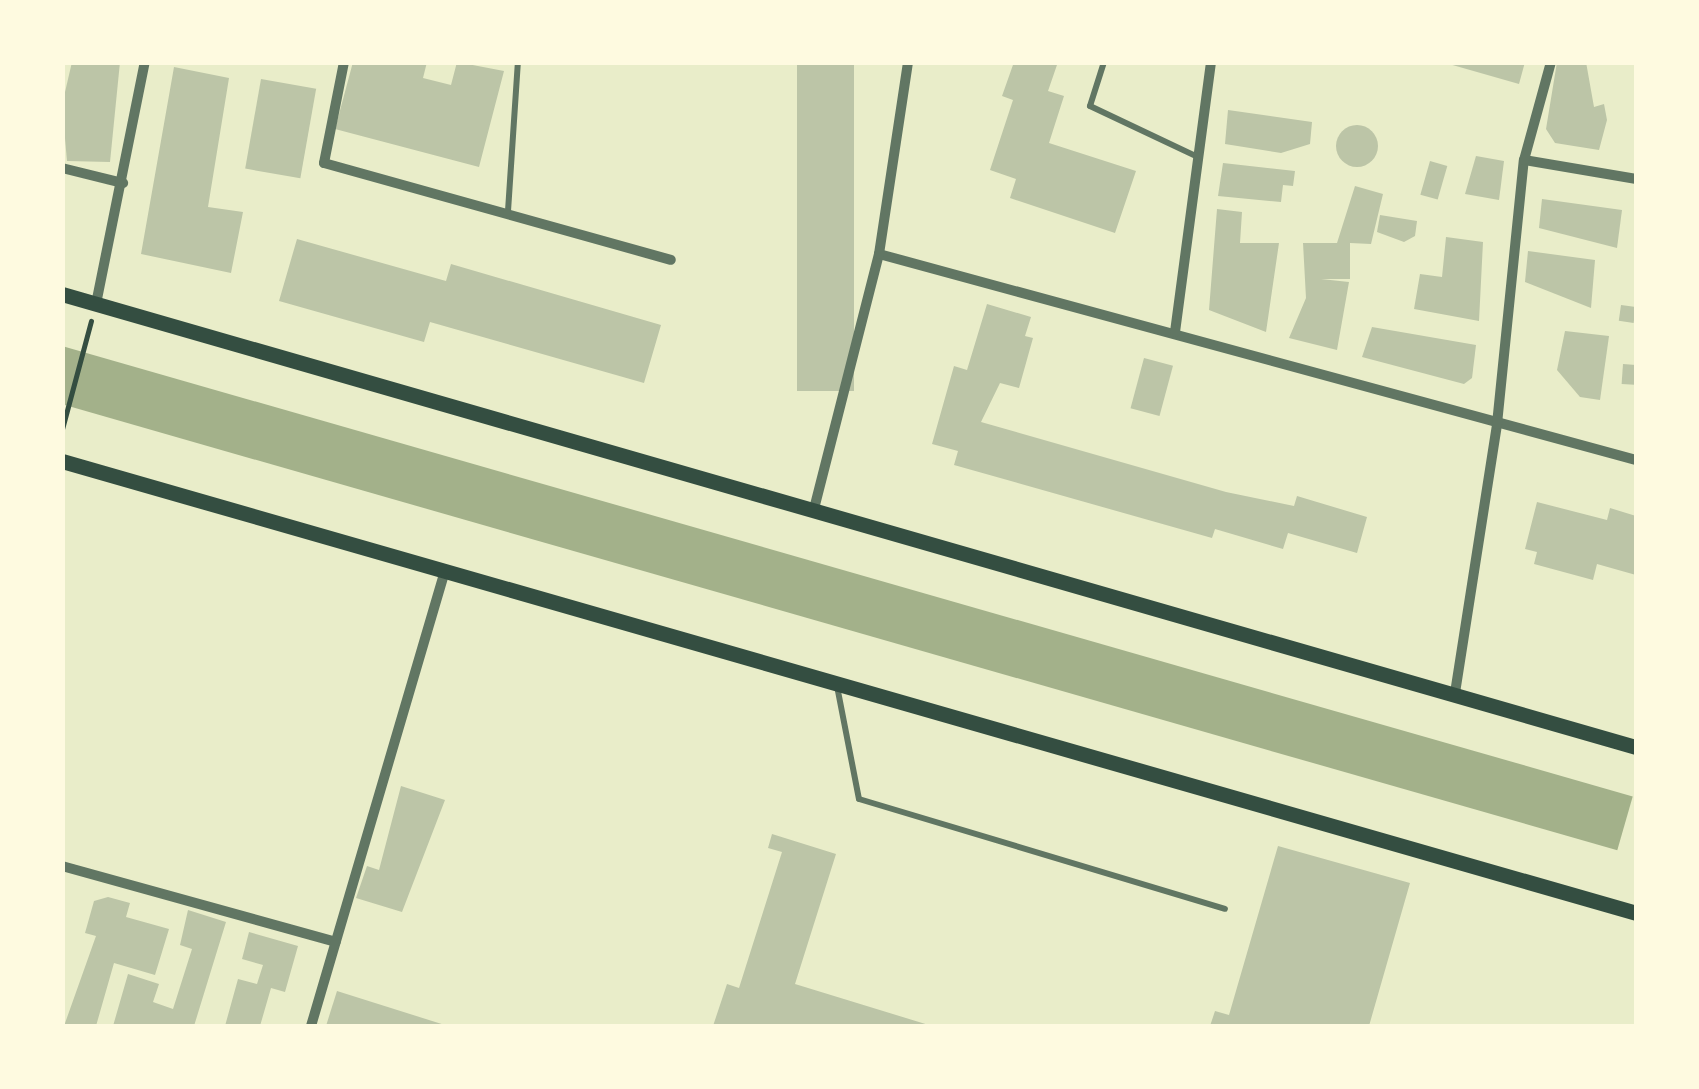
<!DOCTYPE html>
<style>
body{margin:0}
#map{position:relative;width:1699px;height:1089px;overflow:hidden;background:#e9edc9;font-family:"DM Sans",sans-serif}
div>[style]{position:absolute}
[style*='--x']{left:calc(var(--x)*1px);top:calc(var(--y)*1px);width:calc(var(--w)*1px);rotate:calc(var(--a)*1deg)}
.water>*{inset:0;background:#a3b18a;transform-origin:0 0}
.building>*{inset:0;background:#bcc5a7;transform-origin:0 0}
.round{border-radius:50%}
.path>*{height:5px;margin:-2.5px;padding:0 2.5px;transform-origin:2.5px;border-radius:2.5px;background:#344e41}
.service>*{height:6px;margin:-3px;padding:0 3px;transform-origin:3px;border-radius:3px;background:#617663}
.minor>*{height:10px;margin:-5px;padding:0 5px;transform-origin:5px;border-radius:5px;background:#617663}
.secondary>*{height:15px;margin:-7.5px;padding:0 7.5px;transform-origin:7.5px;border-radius:7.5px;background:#344e41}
span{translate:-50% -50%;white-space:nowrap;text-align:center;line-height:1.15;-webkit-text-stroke:8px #fefae0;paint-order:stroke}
.frame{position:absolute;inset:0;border:65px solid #fefae0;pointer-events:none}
</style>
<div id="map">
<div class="water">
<i style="left:62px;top:346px;width:1634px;height:56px;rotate:16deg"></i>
</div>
<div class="building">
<i style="clip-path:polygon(72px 62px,120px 62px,110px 162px,67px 161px,62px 105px)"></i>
<i style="clip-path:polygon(353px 62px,427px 62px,423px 78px,451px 85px,457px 62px,504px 71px,479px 167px,335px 129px)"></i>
<i style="left:797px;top:62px;width:57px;height:329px"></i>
<i style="clip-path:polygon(1014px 62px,1058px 62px,1048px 91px,1064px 96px,1049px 143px,1136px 171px,1115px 233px,1010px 198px,1016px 179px,990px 170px,1013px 100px,1002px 96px)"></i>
<i style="clip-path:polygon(1442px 62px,1525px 62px,1519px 84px)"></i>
<i style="clip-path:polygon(1557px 62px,1586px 62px,1594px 107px,1604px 104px,1607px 120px,1599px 150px,1555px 143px,1546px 129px)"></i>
<i style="clip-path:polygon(174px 67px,229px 78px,208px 207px,243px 212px,231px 273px,141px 254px)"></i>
<i style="left:261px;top:79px;width:56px;height:91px;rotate:10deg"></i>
<i style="clip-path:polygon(1228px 110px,1312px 122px,1310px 144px,1281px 153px,1225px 144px)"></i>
<i class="round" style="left:1336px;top:125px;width:42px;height:42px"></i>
<i style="clip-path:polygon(1476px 156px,1504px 161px,1499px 200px,1465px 194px)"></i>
<i style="left:1430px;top:161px;width:18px;height:35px;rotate:16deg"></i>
<i style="clip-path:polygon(1223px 163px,1295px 171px,1293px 186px,1283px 185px,1281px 202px,1218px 196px)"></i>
<i style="clip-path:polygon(1355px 186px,1383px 194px,1371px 244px,1350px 243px,1350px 279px,1321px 279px,1349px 282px,1337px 350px,1289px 338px,1306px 298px,1303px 243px,1337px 243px)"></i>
<i style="clip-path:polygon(1542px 199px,1622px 210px,1617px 248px,1539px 228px)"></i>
<i style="clip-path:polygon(1217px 209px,1242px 212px,1240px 243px,1279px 243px,1266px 332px,1209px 310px)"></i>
<i style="clip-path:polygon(1380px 215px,1417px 221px,1415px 236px,1404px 242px,1377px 232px)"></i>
<i style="clip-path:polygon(1446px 237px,1483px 242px,1479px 321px,1414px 309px,1420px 274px,1442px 277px)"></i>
<i style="clip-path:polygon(297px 239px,446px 281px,451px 264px,661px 325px,644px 383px,430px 322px,424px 342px,279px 301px)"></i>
<i style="clip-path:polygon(1528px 251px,1595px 260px,1591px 308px,1525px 282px)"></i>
<i style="clip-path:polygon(987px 304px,1031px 317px,1025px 336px,1033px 338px,1019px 388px,1000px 383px,981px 422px,1226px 492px,1294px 506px,1297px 496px,1367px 517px,1357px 553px,1288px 533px,1283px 549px,1215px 529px,1212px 538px,954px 465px,958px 451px,932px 444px,954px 366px,967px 370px)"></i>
<i style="left:1621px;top:305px;width:15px;height:16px;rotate:8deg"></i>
<i style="clip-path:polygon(1372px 327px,1476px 345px,1472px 378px,1464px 384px,1362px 357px)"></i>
<i style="clip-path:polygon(1565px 331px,1609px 336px,1600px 400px,1580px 397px,1557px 370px)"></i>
<i style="left:1144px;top:358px;width:30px;height:52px;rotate:15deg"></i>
<i style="left:1623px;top:364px;width:13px;height:20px;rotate:4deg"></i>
<i style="clip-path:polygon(1537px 502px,1607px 520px,1610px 508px,1636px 516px,1636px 575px,1597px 564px,1593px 580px,1534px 564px,1537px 552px,1525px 549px)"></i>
<i style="clip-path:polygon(401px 786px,445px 800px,402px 912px,356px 898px,367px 866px,379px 870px)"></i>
<i style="clip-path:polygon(772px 834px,836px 854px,795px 984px,932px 1026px,713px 1026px,727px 984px,739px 988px,782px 852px,768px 848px)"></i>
<i style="clip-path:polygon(1278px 846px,1410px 883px,1369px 1026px,1210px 1026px,1215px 1011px,1229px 1015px)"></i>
<i style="clip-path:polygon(108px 897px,130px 903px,126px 917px,169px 929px,155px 975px,114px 963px,96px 1026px,64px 1026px,96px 936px,85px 933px,94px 901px)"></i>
<i style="clip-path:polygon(188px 910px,226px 922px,194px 1026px,113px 1026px,128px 974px,159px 984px,153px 1002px,173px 1009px,192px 949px,180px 945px)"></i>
<i style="clip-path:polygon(249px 932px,298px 946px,285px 992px,271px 988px,260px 1026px,225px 1026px,238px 979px,257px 984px,263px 965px,242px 959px)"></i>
<i style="clip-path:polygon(337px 991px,448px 1026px,326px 1026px)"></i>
</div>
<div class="path">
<i style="--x:62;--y:429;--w:112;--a:-75"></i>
</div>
<div class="service">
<i style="--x:1104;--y:62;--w:46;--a:107.7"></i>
<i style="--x:1090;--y:106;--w:119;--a:25.3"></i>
<i style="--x:508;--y:211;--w:149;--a:-86.2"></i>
<i style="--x:837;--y:686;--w:115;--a:79"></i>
<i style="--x:859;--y:799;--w:382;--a:16.7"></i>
</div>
<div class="minor">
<i style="--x:344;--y:62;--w:103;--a:101.2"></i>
<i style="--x:324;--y:163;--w:360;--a:15.6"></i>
<i style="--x:1524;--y:160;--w:114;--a:9.6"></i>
<i style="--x:62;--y:168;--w:63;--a:13.8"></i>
<i style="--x:879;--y:254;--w:785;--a:15.22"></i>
<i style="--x:96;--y:304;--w:247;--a:-78.6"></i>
<i style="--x:1175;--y:332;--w:272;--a:-82.4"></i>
<i style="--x:815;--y:505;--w:259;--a:-75.7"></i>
<i style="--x:879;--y:254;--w:194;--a:-81.4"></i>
<i style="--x:1455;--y:693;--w:272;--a:-81.1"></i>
<i style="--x:1497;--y:424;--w:265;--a:-84.2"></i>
<i style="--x:1524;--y:160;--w:102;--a:-74.6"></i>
<i style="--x:62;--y:866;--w:284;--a:15.5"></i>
<i style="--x:311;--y:1026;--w:473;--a:-73.6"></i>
</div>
<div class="secondary">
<i style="--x:62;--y:294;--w:1638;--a:16.06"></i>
<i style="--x:62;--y:461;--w:1638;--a:16.02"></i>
</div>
<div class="frame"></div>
</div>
